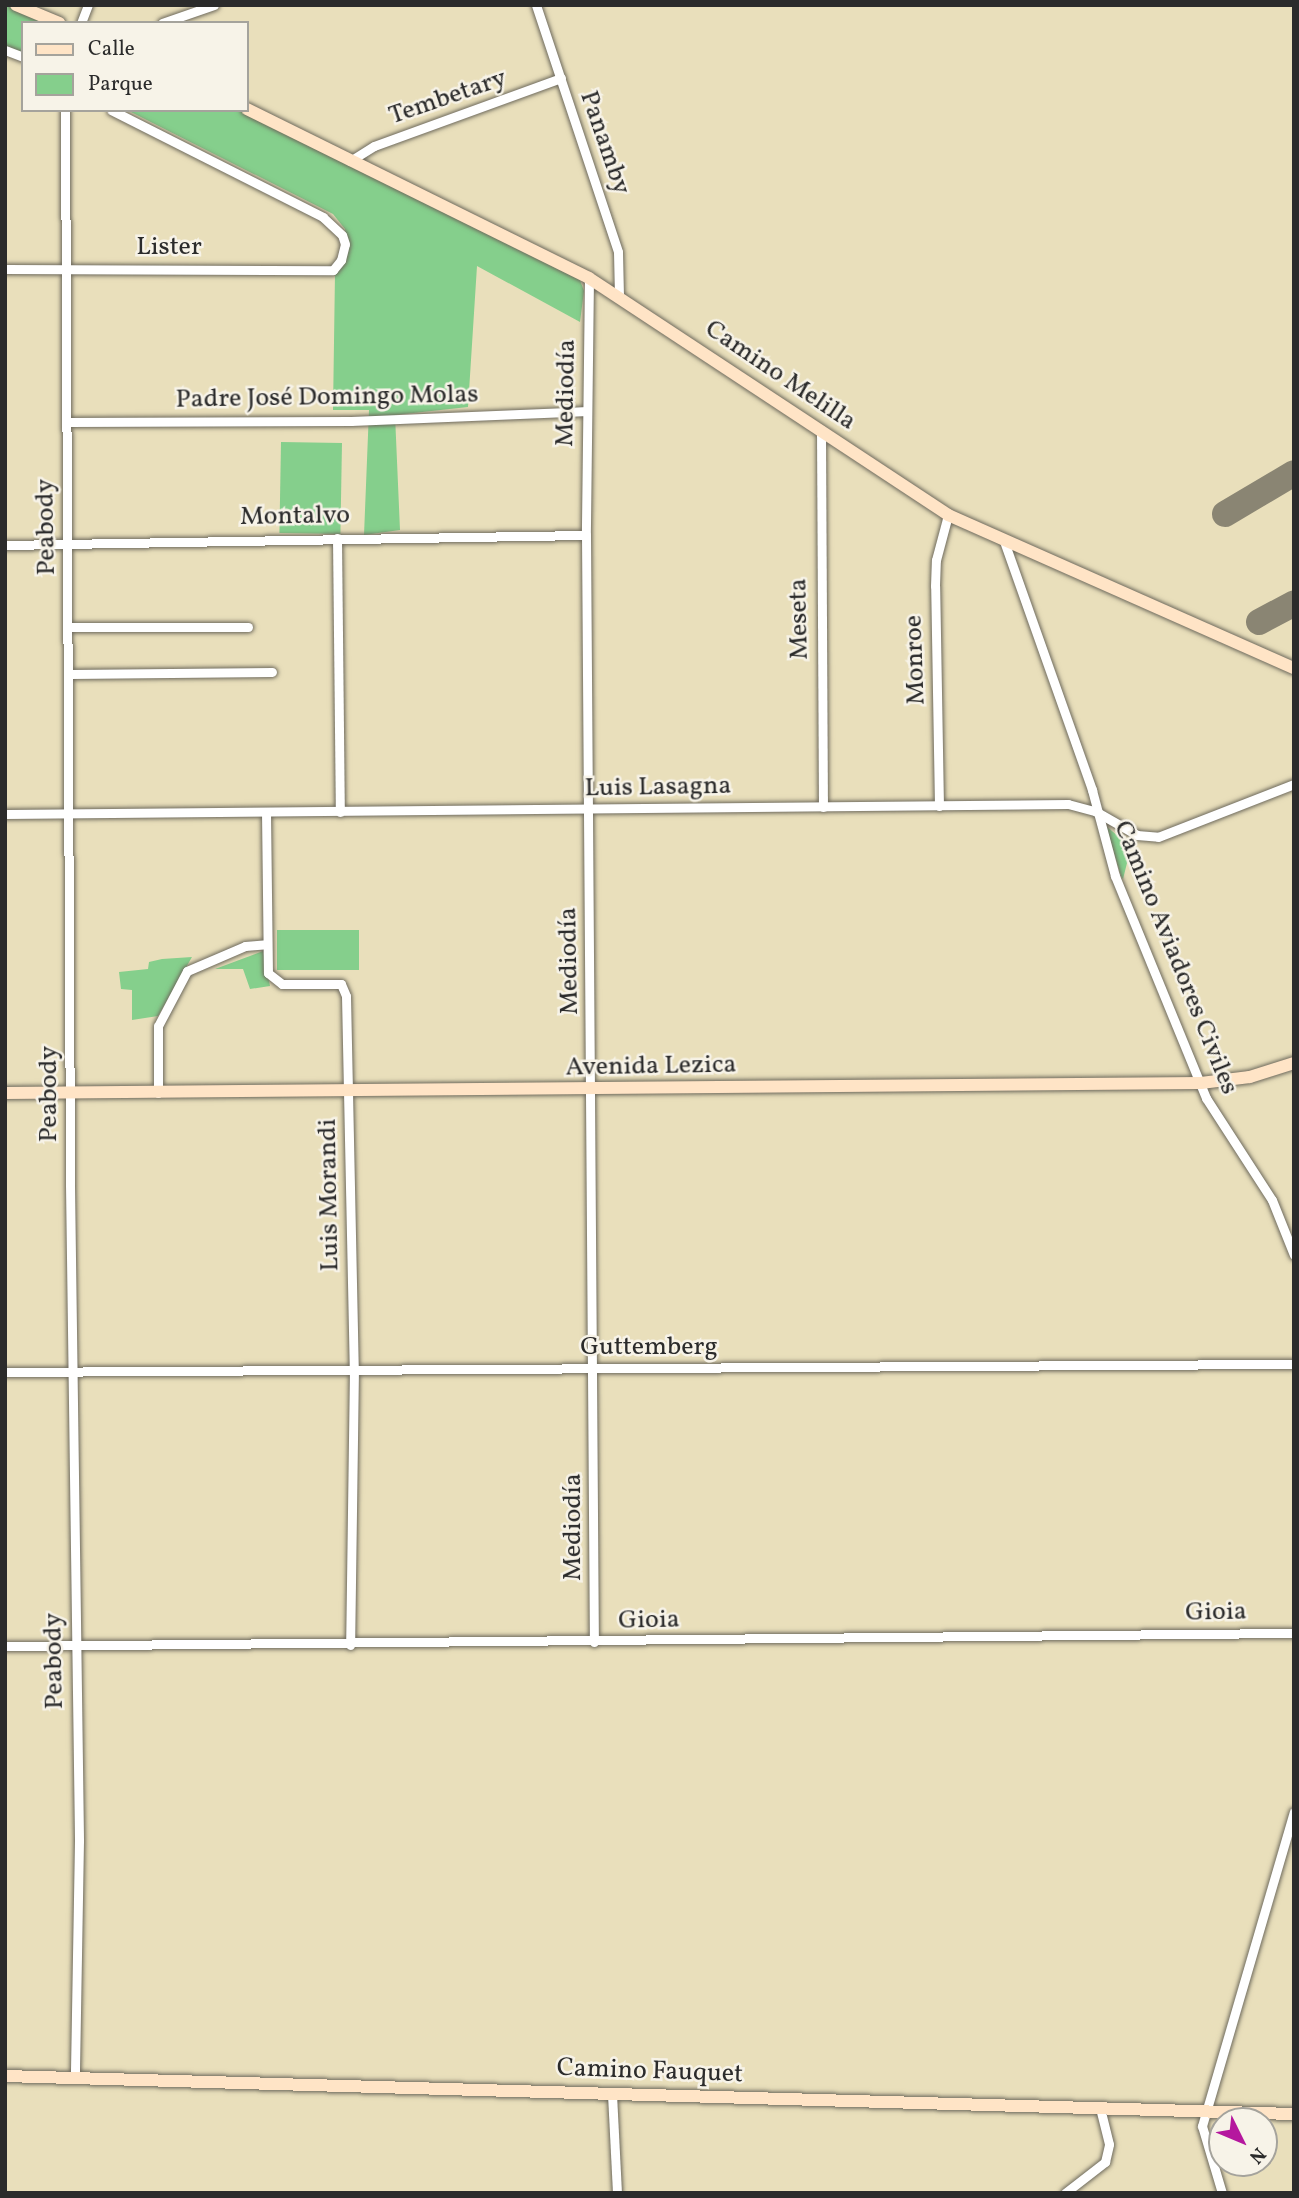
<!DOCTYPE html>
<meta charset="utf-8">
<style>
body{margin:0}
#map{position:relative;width:1299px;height:2198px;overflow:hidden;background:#e9dfbb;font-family:Vollkorn,serif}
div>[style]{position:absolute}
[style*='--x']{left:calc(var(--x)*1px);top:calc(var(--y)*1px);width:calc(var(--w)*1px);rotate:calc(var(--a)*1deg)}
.green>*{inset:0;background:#85cf8c;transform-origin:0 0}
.taxiway>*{height:26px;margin:-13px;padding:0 13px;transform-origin:13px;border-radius:13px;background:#8a8573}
.roads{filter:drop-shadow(0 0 2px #6e6a5d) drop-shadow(0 0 2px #6e6a5d)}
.street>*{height:9px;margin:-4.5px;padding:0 4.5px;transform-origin:4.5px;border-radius:4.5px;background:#fff}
.secondary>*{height:12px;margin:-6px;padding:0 6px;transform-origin:6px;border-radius:6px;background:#ffe4c6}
span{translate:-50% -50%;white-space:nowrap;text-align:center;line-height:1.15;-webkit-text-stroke:5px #f7f3e8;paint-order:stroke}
.street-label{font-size:26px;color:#2b2b2b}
.frame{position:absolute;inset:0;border:7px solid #2b2b2b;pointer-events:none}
.legend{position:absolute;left:21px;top:21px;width:228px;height:91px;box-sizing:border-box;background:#f7f3e8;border:2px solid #a5a39c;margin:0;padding:9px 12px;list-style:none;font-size:21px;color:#2b2b2b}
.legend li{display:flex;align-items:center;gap:14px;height:35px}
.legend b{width:35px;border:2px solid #a5a39c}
.north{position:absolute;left:1208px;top:2107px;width:70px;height:70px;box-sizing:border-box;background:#f7f3e8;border:2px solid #a5a39c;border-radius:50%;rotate:133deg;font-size:19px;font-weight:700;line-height:28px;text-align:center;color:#2b2b2b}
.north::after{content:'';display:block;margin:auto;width:24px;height:32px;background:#b5179e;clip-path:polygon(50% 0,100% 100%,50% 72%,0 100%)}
</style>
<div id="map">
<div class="green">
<i style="clip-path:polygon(5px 5px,11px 5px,53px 23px,23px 23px,23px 53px,5px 46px)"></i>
<i style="clip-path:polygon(127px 110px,241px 110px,580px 280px,584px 291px,580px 322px,477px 266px,468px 407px,395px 415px,400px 530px,364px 535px,369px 410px,333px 410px,335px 273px,346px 238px,345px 229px,333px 214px)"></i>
<i style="left:281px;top:442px;width:61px;height:91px;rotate:1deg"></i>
<i style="clip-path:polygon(1106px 826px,1131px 847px,1123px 879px,1121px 876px)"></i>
<i style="left:359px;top:930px;width:40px;height:82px;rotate:90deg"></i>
<i style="clip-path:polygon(263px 951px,270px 986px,250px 989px,243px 969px,215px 969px)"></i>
<i style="clip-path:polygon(192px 957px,158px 1016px,132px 1020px,132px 990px,121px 989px,119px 972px,148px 969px,149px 962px,162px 959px)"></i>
</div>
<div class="taxiway">
<i style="--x:1225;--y:514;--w:80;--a:-30.7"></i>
<i style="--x:1259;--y:622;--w:40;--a:-28"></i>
</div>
<div class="roads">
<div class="street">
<i style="--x:536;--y:5;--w:260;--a:71.6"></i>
<i style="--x:618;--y:252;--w:44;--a:88.7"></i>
<i style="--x:81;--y:23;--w:19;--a:-69"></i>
<i style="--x:162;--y:23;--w:55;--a:-19.1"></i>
<i style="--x:5;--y:50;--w:19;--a:21"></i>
<i style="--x:65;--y:110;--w:1075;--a:89.73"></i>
<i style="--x:70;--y:1185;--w:656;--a:89.21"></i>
<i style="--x:79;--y:1841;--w:237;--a:91"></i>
<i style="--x:350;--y:161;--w:28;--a:-32"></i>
<i style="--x:374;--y:146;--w:199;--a:-20"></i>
<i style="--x:5;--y:269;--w:328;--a:0.2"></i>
<i style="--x:333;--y:270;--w:13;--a:-51"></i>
<i style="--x:341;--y:260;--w:16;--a:-76"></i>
<i style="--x:345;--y:244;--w:9;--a:-108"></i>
<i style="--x:342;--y:235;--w:26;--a:-137"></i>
<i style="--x:323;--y:217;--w:237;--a:-153.2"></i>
<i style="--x:589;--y:278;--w:257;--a:90.7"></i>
<i style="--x:586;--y:535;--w:1107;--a:89.59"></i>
<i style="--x:67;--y:422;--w:284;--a:-0.2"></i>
<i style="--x:351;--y:421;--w:236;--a:-2.4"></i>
<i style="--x:821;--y:430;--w:377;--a:89.7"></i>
<i style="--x:337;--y:538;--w:274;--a:89.4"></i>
<i style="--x:1005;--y:544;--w:261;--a:70.5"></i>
<i style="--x:1092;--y:790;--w:89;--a:75"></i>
<i style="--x:1115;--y:876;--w:240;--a:67.7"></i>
<i style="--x:1206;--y:1098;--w:121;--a:57.1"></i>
<i style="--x:1272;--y:1200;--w:59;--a:68.2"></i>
<i style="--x:5;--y:545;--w:581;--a:-0.99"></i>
<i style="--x:69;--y:627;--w:179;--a:0"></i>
<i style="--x:70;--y:674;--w:202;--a:-0.6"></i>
<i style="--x:939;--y:806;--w:220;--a:-91"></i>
<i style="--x:935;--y:586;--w:26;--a:-88"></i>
<i style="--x:936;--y:560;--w:47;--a:-75.1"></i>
<i style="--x:266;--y:812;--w:161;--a:89.3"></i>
<i style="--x:268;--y:973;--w:18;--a:38"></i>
<i style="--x:282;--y:984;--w:59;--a:0"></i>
<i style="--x:341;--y:984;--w:13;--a:67"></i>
<i style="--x:346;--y:996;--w:372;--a:88.8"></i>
<i style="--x:354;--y:1368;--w:277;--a:90.8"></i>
<i style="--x:5;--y:814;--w:1063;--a:-0.54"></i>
<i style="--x:1068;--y:804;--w:28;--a:15"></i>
<i style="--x:1095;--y:811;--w:48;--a:29.7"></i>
<i style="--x:1137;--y:835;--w:21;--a:5"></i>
<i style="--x:1158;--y:837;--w:146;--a:-21.3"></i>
<i style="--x:158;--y:1093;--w:67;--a:-90"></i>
<i style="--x:158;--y:1026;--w:62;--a:-62.2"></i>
<i style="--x:187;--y:971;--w:63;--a:-23.3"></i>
<i style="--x:245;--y:946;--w:21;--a:-5"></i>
<i style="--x:5;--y:1372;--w:1289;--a:-0.36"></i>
<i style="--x:5;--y:1646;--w:1289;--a:-0.58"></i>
<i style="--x:612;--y:2094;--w:99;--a:87.1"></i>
<i style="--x:1065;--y:2193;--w:51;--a:-37.8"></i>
<i style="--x:1105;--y:2162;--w:18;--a:-77"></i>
<i style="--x:1109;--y:2144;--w:38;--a:-104"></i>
<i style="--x:1222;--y:2193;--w:70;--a:-106.6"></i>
<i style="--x:1202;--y:2126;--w:327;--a:-73.7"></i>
</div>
<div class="secondary">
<i style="--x:16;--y:5;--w:47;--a:22.7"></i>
<i style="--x:247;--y:109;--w:381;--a:26.3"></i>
<i style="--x:589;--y:278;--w:430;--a:33.4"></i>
<i style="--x:948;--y:515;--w:378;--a:23.9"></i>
<i style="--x:5;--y:1093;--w:1196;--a:-0.48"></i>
<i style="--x:1201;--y:1083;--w:49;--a:-7"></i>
<i style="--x:1250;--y:1077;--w:46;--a:-17.7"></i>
<i style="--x:5;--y:2076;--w:1290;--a:1.69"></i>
</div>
</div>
<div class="street-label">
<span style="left:448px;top:98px;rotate:-19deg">Tembetary</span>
<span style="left:604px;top:143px;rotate:71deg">Panamby</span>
<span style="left:169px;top:248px">Lister</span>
<span style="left:780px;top:376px;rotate:34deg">Camino Melilla</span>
<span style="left:567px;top:393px;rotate:-89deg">Mediodía</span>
<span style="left:327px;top:398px;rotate:-1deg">Padre José Domingo Molas</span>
<span style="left:295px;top:517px;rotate:-1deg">Montalvo</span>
<span style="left:47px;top:527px;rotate:-91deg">Peabody</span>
<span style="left:800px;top:619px;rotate:-91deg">Meseta</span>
<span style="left:916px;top:660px;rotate:-92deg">Monroe</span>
<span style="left:658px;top:788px;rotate:-1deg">Luis Lasagna</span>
<span style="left:1175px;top:958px;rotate:68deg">Camino Aviadores Civiles</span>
<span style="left:570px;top:961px;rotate:-91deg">Mediodía</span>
<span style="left:651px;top:1067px;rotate:-1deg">Avenida Lezica</span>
<span style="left:50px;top:1094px;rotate:-90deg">Peabody</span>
<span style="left:330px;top:1195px;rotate:-91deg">Luis Morandi</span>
<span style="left:649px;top:1348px">Guttemberg</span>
<span style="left:574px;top:1527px;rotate:-90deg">Mediodía</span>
<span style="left:1216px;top:1613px;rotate:-1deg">Gioia</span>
<span style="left:649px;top:1621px;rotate:-1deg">Gioia</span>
<span style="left:55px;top:1661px;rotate:-91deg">Peabody</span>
<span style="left:650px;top:2072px;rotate:2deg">Camino Fauquet</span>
</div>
<div class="frame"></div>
<ul class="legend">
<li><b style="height:9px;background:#ffe4c6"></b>Calle</li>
<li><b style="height:19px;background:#85cf8c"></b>Parque</li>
</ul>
<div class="north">N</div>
</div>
